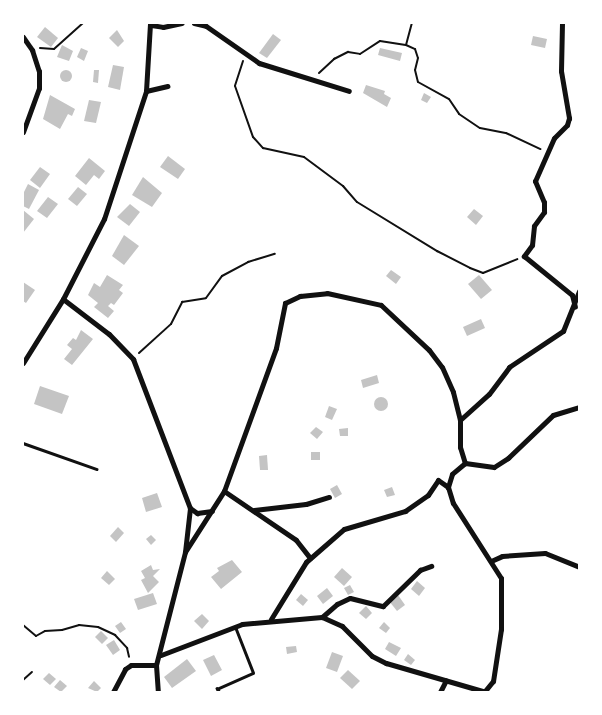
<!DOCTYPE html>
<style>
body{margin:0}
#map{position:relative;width:602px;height:715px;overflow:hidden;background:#fff;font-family:Helvetica,sans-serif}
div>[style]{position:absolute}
.building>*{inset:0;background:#c4c4c4}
.round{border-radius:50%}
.path>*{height:2px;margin:-1px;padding:0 1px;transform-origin:1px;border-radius:1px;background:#111}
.service>*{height:2.5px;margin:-1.25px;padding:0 1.25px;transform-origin:1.25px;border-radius:1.25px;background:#111}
.minor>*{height:5px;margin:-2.5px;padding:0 2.5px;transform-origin:2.5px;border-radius:2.5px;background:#111}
span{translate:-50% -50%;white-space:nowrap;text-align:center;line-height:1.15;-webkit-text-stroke:6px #fff;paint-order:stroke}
.frame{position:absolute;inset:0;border:24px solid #fff;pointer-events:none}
</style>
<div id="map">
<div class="building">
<i style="clip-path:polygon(45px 27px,58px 38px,51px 47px,37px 37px)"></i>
<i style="clip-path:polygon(117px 30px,124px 41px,118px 47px,109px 38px)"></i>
<i style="clip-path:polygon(273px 34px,281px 40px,267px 58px,259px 53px)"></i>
<i style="clip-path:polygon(533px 36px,547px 39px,545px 48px,531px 45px)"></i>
<i style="clip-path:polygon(62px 45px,73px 51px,69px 61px,57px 57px)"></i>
<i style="clip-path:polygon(81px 48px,88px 51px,84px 61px,77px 57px)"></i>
<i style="clip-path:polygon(380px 48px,402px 53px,400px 61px,378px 55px)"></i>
<i style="clip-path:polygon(113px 65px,124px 67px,120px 90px,108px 87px)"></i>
<i class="round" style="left:60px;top:70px;width:12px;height:12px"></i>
<i style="clip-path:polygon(94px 70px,99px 70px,98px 83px,93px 82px)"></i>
<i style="clip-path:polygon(366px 85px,385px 91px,384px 94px,391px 98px,387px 107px,363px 93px)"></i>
<i style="clip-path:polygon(424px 93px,431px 97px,427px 103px,421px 100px)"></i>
<i style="clip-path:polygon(50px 95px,75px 109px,72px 116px,68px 114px,60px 129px,43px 119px)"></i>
<i style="clip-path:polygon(89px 100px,101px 102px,96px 123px,84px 121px)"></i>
<i style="clip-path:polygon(168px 156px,185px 169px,178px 179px,160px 167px)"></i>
<i style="clip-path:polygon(89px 158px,105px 171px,99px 179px,94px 175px,86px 185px,75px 176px)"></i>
<i style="clip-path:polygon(40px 167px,50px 174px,40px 188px,30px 180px)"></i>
<i style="clip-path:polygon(143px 177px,162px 193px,152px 207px,132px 195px)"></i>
<i style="clip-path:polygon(28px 184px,39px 190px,29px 209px,23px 206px,23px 194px)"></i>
<i style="clip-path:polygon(78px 187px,87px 194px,77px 206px,68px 199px)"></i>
<i style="clip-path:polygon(48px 197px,58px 204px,47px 218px,37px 211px)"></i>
<i style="clip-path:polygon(130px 204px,140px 212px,129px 226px,117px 217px)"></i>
<i style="clip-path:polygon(474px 209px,483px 216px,476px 225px,467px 217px)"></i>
<i style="clip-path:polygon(23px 210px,34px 219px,23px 233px)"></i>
<i style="clip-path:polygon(124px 235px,139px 246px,124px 265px,112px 256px)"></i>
<i style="clip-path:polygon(391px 270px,401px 277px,396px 284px,386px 276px)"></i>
<i style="clip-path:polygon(107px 275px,123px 285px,119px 290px,123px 293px,114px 305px,111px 303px,108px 306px,114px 311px,108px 318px,94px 307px,98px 303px,88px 295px,94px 283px,100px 287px)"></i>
<i style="clip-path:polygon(479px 275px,492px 290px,481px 299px,468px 284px)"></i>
<i style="clip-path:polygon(23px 282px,35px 290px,26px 303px,23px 301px)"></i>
<i style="clip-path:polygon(481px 319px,485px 328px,467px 336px,463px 327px)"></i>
<i style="clip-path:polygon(81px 330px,93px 339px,72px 365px,64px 359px,72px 349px,67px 345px,73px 338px,76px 340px)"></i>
<i style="clip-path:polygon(377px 375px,379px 383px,363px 388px,361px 380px)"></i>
<i style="clip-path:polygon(40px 386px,69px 396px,62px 414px,34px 404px)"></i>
<i class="round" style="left:374px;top:397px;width:14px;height:14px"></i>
<i style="clip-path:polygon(329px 406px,337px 409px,332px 420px,325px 417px)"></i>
<i style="clip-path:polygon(316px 427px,323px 432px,317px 439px,310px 433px)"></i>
<i style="clip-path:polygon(348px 428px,348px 436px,340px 436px,339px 429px)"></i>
<i style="clip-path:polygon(311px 452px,320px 452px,320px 460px,311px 460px)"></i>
<i style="clip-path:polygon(267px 455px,268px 470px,260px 470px,259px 456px)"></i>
<i style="clip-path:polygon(337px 485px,342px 494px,335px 498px,330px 489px)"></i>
<i style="clip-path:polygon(392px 487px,395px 495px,387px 497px,384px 490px)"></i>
<i style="clip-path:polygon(157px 493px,162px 507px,146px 512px,142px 498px)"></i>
<i style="clip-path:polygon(118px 527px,124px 533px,116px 542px,110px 536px)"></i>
<i style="clip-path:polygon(151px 535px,156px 540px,151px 545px,146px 539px)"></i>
<i style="clip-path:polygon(232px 560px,242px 572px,221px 589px,211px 577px,219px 571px,217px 568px)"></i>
<i style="clip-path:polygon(151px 565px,153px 570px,160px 569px,153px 576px,159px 582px,148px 593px,141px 580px,145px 578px,141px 571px)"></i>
<i style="clip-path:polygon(342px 568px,352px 577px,344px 586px,334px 577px)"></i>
<i style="clip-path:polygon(107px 571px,115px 579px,109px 585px,101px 578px)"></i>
<i style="clip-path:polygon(417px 581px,425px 588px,419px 596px,411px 589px)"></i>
<i style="clip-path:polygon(350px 585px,354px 592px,348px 595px,344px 588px)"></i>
<i style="clip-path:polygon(327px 588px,333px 596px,323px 604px,317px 596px)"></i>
<i style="clip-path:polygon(153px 593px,157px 604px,138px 610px,134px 599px)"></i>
<i style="clip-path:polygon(301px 594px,308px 600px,303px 606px,296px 600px)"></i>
<i style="clip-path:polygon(398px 595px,405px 605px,397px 611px,389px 601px)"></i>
<i style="clip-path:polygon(366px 606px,372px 613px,366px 619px,359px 613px)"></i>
<i style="clip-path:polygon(202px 614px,209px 621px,202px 629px,194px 621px)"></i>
<i style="clip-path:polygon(121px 622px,126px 629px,120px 633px,115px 626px)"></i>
<i style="clip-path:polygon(384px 622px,390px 628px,386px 633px,379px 628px)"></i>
<i style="clip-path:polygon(101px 631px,108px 638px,102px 644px,95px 637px)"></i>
<i style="clip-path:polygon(114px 640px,120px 650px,113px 655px,106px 645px)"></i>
<i style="clip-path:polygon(389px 642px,401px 648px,396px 656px,385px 649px)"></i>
<i style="clip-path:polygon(296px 646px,297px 652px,287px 654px,286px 647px)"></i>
<i style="clip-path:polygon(332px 652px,343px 656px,337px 672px,326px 668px)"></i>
<i style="clip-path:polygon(408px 654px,415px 660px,411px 665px,404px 660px)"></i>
<i style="clip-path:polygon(214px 655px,222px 670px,211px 676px,203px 660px)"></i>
<i style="clip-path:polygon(187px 659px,196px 671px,172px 688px,164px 677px)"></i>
<i style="clip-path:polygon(348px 670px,360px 681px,352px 689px,340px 678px)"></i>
<i style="clip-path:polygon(49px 673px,56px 679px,50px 685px,43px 679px)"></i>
<i style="clip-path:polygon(60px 680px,67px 686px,61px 692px,54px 687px)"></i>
<i style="clip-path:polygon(94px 681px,101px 688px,97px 692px,88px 688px)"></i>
</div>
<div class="path">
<i style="left:406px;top:45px;width:10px;rotate:24deg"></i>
<i style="left:415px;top:49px;width:9px;rotate:72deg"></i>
<i style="left:418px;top:58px;width:12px;rotate:104deg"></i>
<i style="left:415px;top:70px;width:12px;rotate:76deg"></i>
<i style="left:418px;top:82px;width:35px;rotate:29deg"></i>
<i style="left:449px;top:99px;width:18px;rotate:56deg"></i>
<i style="left:459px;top:114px;width:25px;rotate:34deg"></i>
<i style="left:480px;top:128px;width:26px;rotate:11deg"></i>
<i style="left:506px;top:133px;width:38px;rotate:25deg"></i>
<i style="left:40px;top:48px;width:14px;rotate:4deg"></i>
<i style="left:54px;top:49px;width:39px;rotate:-42deg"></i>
<i style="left:243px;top:61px;width:26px;rotate:108deg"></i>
<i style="left:235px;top:86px;width:54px;rotate:70.6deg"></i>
<i style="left:253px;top:137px;width:15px;rotate:48deg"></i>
<i style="left:263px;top:148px;width:42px;rotate:12.4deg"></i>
<i style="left:304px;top:157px;width:49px;rotate:36.6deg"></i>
<i style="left:343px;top:186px;width:21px;rotate:49deg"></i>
<i style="left:357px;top:202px;width:94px;rotate:31.5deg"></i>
<i style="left:437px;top:251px;width:37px;rotate:27deg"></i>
<i style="left:470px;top:268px;width:14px;rotate:21deg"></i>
<i style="left:483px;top:273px;width:37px;rotate:-22deg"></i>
<i style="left:319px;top:73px;width:21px;rotate:-43deg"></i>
<i style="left:334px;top:59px;width:16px;rotate:-27deg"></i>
<i style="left:348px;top:52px;width:12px;rotate:9deg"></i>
<i style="left:360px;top:54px;width:24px;rotate:-33deg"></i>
<i style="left:380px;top:41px;width:26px;rotate:9deg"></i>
<i style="left:406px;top:45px;width:23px;rotate:-75deg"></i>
<i style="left:139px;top:353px;width:43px;rotate:-42.2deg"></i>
<i style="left:171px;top:324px;width:25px;rotate:-63deg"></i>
<i style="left:182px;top:302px;width:24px;rotate:-9deg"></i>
<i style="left:206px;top:298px;width:27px;rotate:-54deg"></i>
<i style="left:222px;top:276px;width:30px;rotate:-28deg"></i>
<i style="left:248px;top:262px;width:28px;rotate:-17deg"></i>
<i style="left:23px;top:625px;width:17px;rotate:40deg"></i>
<i style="left:36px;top:636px;width:10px;rotate:-29deg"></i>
<i style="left:45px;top:631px;width:17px;rotate:-3deg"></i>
<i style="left:62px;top:630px;width:18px;rotate:-16deg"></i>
<i style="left:79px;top:625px;width:19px;rotate:6deg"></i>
<i style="left:98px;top:627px;width:19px;rotate:25deg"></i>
<i style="left:115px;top:635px;width:18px;rotate:47deg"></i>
<i style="left:127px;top:648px;width:9px;rotate:77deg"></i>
<i style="left:23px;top:680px;width:12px;rotate:-42deg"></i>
</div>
<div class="service">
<i style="left:23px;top:443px;width:78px;rotate:19.4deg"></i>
<i style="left:219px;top:692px;width:4px;rotate:-124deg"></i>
<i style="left:217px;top:689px;width:39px;rotate:-24deg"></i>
<i style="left:253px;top:673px;width:49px;rotate:-111.4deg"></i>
</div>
<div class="minor">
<i style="left:194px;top:23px;width:12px;rotate:14deg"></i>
<i style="left:206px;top:26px;width:65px;rotate:34.9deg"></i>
<i style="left:259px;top:63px;width:94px;rotate:17.3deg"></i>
<i style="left:562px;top:23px;width:48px;rotate:91.2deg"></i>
<i style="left:561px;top:71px;width:48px;rotate:80.3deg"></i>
<i style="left:569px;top:118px;width:7px;rotate:106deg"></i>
<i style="left:567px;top:125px;width:18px;rotate:135deg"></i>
<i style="left:554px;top:138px;width:47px;rotate:113.8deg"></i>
<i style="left:535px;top:181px;width:23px;rotate:67deg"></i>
<i style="left:544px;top:202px;width:10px;rotate:90deg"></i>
<i style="left:544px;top:212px;width:17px;rotate:126deg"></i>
<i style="left:534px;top:226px;width:19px;rotate:96deg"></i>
<i style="left:532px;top:245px;width:14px;rotate:126deg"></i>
<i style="left:524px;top:256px;width:62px;rotate:39.1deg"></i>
<i style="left:572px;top:295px;width:12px;rotate:76deg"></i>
<i style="left:151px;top:25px;width:12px;rotate:9deg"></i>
<i style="left:163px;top:27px;width:19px;rotate:-12deg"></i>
<i style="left:23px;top:37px;width:16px;rotate:55deg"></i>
<i style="left:32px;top:50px;width:22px;rotate:72deg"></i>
<i style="left:39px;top:71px;width:17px;rotate:90deg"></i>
<i style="left:39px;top:88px;width:47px;rotate:110deg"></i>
<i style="left:146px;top:91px;width:22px;rotate:-13deg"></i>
<i style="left:63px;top:299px;width:58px;rotate:37.3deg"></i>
<i style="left:109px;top:334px;width:35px;rotate:46deg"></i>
<i style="left:133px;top:359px;width:160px;rotate:69.1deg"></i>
<i style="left:190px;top:508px;width:44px;rotate:96.5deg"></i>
<i style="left:185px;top:552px;width:117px;rotate:104.4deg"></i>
<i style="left:156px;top:665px;width:27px;rotate:86deg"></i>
<i style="left:23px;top:363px;width:75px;rotate:-58deg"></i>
<i style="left:63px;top:299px;width:90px;rotate:-62.9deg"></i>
<i style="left:104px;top:219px;width:135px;rotate:-71.8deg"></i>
<i style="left:146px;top:91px;width:68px;rotate:-86.6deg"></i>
<i style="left:460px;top:420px;width:39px;rotate:-42deg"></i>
<i style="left:489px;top:394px;width:34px;rotate:-53deg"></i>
<i style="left:509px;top:367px;width:65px;rotate:-33.7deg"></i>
<i style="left:563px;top:331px;width:43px;rotate:-68.2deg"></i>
<i style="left:465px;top:463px;width:17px;rotate:140deg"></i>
<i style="left:452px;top:474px;width:14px;rotate:107deg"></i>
<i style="left:448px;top:487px;width:17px;rotate:73deg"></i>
<i style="left:453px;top:503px;width:89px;rotate:57.4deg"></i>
<i style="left:501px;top:578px;width:51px;rotate:90deg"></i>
<i style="left:501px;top:629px;width:53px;rotate:98.7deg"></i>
<i style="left:493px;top:681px;width:13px;rotate:129deg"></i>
<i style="left:224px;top:491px;width:87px;rotate:34.2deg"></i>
<i style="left:296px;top:540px;width:23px;rotate:52deg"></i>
<i style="left:190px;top:508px;width:9px;rotate:36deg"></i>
<i style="left:197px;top:513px;width:15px;rotate:-8deg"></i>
<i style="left:254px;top:510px;width:52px;rotate:-6.6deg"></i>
<i style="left:306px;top:504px;width:24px;rotate:-17deg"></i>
<i style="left:185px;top:552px;width:72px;rotate:-57.4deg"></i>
<i style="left:224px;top:491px;width:152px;rotate:-70deg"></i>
<i style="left:276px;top:348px;width:46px;rotate:-78.7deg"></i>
<i style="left:285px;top:303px;width:17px;rotate:-25deg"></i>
<i style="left:300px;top:296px;width:27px;rotate:-6deg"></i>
<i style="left:327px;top:293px;width:55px;rotate:12.5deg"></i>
<i style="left:381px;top:305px;width:66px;rotate:43.2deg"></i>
<i style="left:429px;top:350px;width:21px;rotate:53deg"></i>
<i style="left:442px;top:367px;width:27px;rotate:66deg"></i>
<i style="left:453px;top:392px;width:29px;rotate:76deg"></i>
<i style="left:460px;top:420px;width:27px;rotate:90deg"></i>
<i style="left:460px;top:447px;width:17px;rotate:73deg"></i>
<i style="left:465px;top:463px;width:29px;rotate:8deg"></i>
<i style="left:494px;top:467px;width:17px;rotate:-33deg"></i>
<i style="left:508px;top:458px;width:62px;rotate:-43.7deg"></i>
<i style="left:553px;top:415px;width:27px;rotate:-17deg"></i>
<i style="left:491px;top:561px;width:12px;rotate:-24deg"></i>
<i style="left:502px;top:556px;width:43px;rotate:-4deg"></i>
<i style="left:545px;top:553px;width:37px;rotate:22deg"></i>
<i style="left:322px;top:617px;width:20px;rotate:-41deg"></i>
<i style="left:337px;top:604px;width:14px;rotate:-25deg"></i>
<i style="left:350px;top:598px;width:34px;rotate:14deg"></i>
<i style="left:383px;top:606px;width:52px;rotate:-44.2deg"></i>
<i style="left:420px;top:570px;width:12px;rotate:-20deg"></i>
<i style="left:271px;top:619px;width:67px;rotate:-58.4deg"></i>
<i style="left:306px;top:562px;width:50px;rotate:-41deg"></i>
<i style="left:344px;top:529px;width:64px;rotate:-16.4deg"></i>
<i style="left:405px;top:511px;width:28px;rotate:-35deg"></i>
<i style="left:428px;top:495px;width:18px;rotate:-56deg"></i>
<i style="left:438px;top:480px;width:12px;rotate:35deg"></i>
<i style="left:161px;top:655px;width:87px;rotate:-20.9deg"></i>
<i style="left:242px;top:624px;width:80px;rotate:-5deg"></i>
<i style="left:322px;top:617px;width:22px;rotate:24deg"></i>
<i style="left:342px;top:626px;width:42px;rotate:45deg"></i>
<i style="left:372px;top:656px;width:16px;rotate:27deg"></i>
<i style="left:386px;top:663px;width:104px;rotate:16.2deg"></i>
<i style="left:113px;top:692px;width:26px;rotate:-62deg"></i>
<i style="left:125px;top:669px;width:7px;rotate:-34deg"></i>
<i style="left:131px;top:665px;width:25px"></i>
<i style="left:440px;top:692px;width:13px;rotate:-63deg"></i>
</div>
<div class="frame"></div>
</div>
